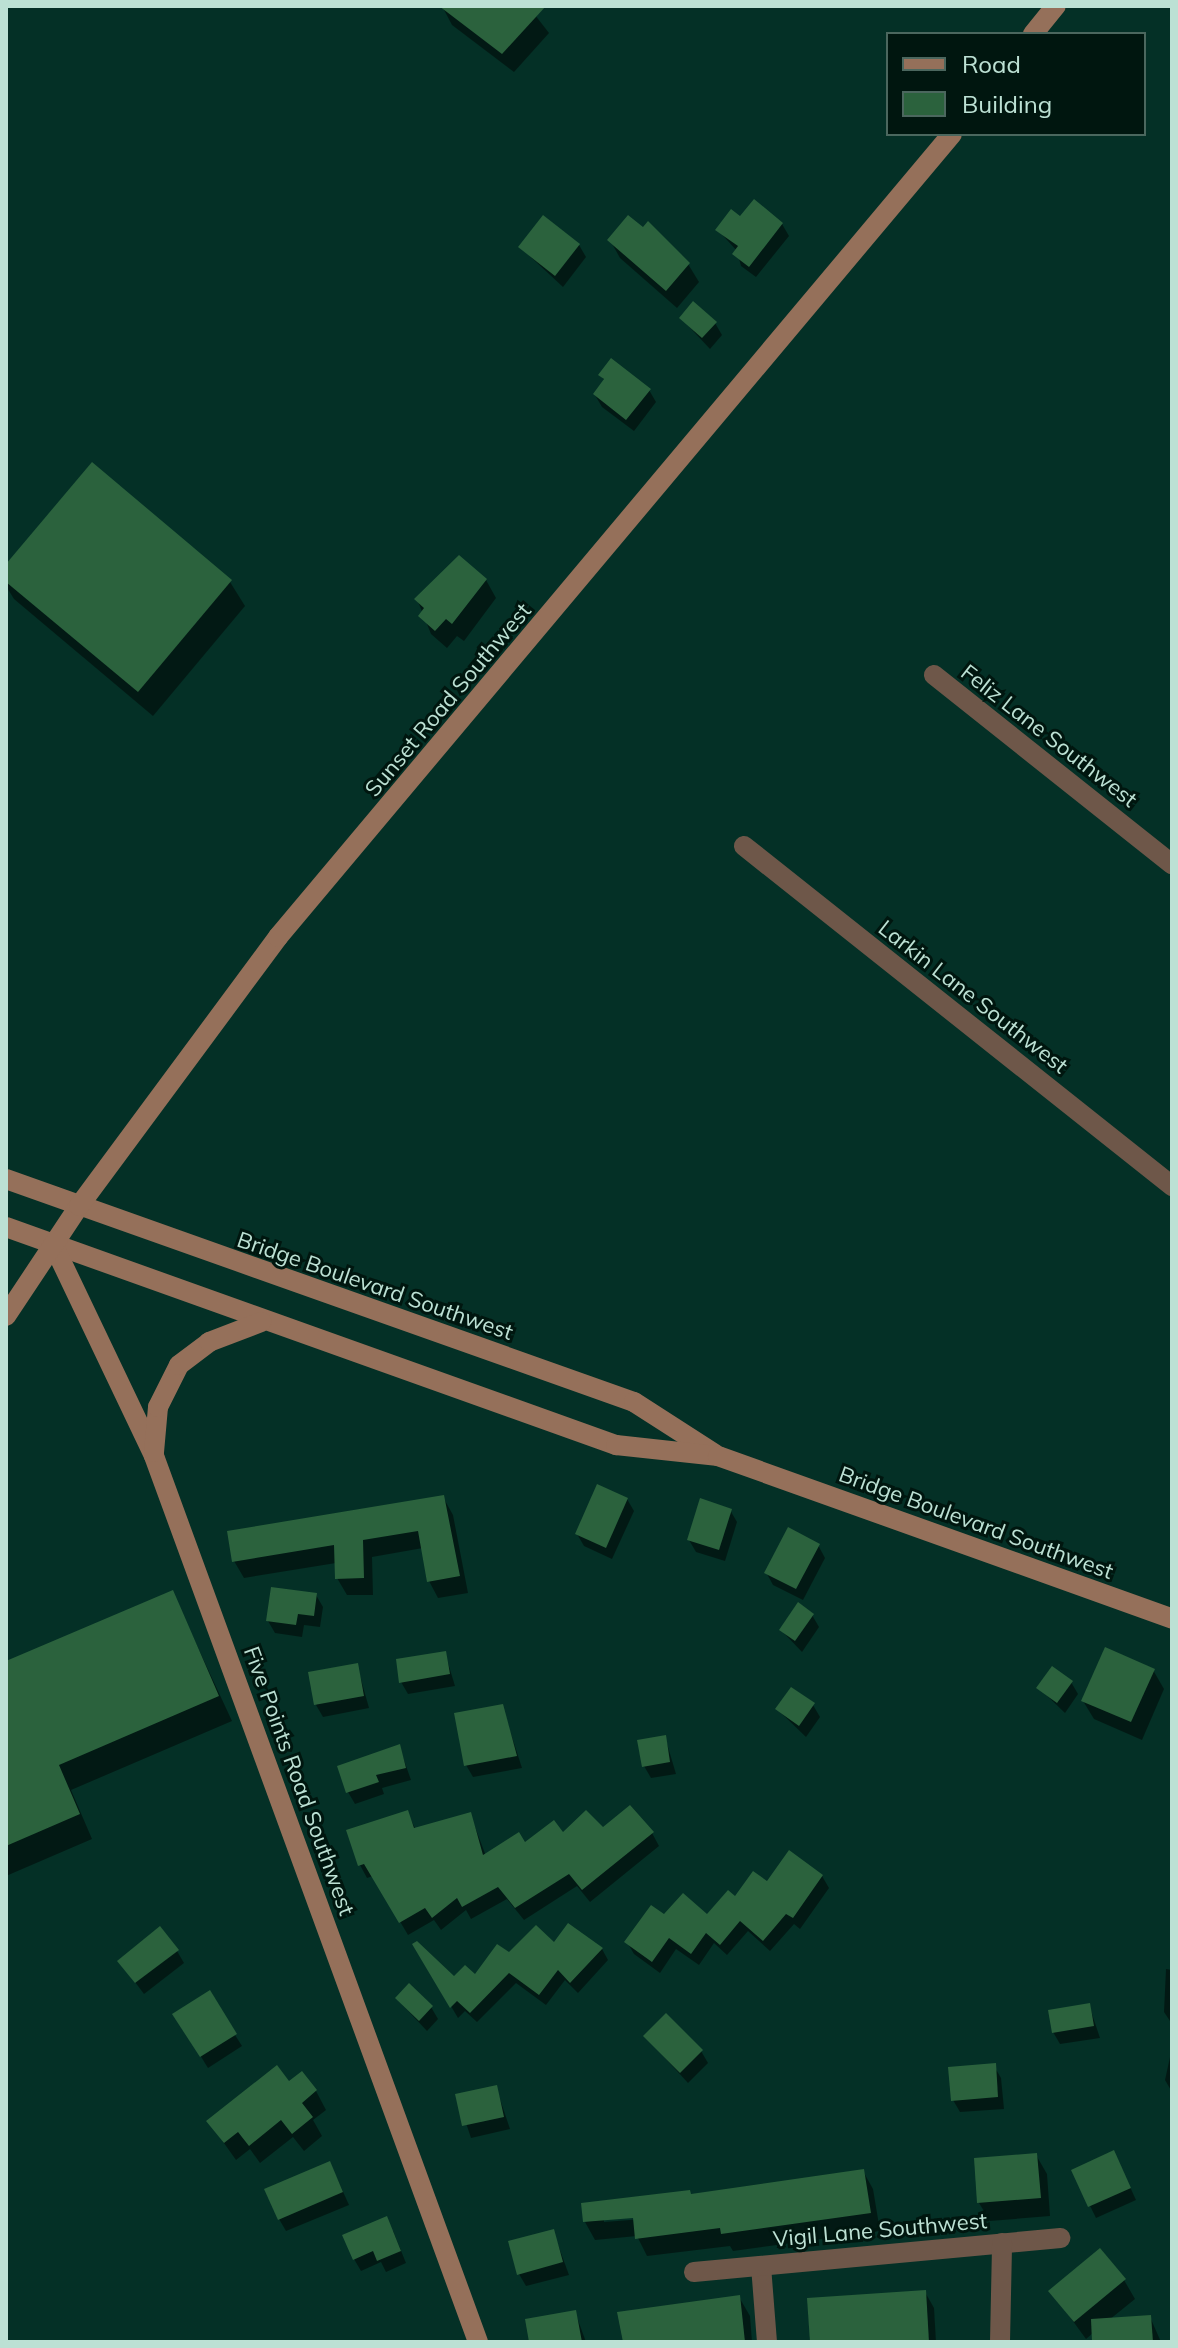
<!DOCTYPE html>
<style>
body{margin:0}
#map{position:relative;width:1178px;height:2348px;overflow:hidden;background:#043026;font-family:Mulish,sans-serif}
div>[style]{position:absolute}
.shadow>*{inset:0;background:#0007}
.building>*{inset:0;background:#2b623d}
.street>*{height:20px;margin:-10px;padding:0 10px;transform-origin:10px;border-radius:10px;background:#6e5749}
.secondary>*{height:20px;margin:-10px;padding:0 10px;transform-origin:10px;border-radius:10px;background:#95705a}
span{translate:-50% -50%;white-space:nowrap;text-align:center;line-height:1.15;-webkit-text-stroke:6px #00160f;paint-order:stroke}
.street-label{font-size:22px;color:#bce1d4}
.frame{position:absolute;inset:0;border:8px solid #bce1d4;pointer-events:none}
.legend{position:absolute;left:886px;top:32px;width:260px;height:104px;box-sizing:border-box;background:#00160f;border:2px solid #4b675e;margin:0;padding:10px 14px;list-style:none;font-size:24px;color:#bce1d4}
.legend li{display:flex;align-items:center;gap:16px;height:40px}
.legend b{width:40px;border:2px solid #4b675e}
</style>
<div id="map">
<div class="shadow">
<i style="clip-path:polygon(442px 6px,528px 6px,549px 33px,514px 72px,452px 25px)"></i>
<i style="clip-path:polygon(741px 219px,782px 224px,789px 236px,756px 277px,741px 266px,737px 251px,718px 230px)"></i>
<i style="clip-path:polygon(610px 240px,688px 264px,699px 282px,677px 308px,620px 258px)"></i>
<i style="clip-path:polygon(579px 245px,586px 257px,563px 287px,520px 247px)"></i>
<i style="clip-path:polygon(681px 318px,715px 323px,722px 335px,710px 349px)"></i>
<i style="clip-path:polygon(601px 375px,649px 390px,656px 402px,634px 431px,602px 407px,595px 395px,605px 382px)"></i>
<i style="clip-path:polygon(6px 567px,230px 582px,245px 606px,153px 716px,14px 599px,6px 586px)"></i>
<i style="clip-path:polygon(486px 580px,496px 598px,464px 641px,457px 636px,447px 648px,431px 634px,417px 599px)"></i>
<i style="clip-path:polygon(443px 1497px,453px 1515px,468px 1593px,438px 1598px,429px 1581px,423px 1548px,372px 1557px,373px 1595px,347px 1595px,337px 1578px,336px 1563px,244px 1578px,234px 1561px)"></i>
<i style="clip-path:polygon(627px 1499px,634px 1511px,612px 1559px,584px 1546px,577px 1534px)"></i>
<i style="clip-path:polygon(730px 1510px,737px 1522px,725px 1561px,696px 1552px,689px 1540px)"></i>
<i style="clip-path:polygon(818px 1545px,825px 1558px,803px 1600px,773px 1585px,766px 1572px)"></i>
<i style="clip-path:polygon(172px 1592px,232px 1721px,71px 1790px,92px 1839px,6px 1876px,6px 1663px)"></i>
<i style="clip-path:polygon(316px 1595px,323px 1607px,320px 1627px,304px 1625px,302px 1637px,275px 1633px,268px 1621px)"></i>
<i style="clip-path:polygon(812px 1615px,819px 1627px,802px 1652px,781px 1630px)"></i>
<i style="clip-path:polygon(445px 1653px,455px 1686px,408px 1694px,401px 1682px)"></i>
<i style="clip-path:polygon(357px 1665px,369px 1708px,323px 1717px,316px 1705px)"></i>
<i style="clip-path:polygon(1153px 1670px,1164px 1689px,1142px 1740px,1094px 1719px,1083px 1701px)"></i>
<i style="clip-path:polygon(1071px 1682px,1078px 1694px,1065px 1713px,1039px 1688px)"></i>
<i style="clip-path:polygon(813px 1705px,820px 1717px,806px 1737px,777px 1709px)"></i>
<i style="clip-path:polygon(502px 1706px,522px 1768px,473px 1777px,466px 1765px)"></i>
<i style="clip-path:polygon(665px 1737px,676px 1774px,651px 1778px,644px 1766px)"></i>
<i style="clip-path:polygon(399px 1746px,411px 1780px,382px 1788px,384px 1794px,355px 1804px,348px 1792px)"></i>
<i style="clip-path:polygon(407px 1812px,416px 1830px,470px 1814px,486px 1856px,603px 1830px,652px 1833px,659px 1846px,590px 1902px,577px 1886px,524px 1920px,507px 1899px,471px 1919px,466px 1910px,441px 1930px,434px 1920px,408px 1935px,373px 1876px,367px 1878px,360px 1865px)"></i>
<i style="clip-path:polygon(822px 1876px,829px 1888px,800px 1929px,794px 1924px,770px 1951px,748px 1931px,727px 1955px,714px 1943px,699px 1965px,676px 1949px,660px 1973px,634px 1954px,627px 1942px,664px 1917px,707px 1917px,768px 1884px)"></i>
<i style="clip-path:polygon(415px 1945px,454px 1979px,475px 1978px,509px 1955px,554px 1946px,602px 1949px,608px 1960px,578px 1993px,565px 1980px,546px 2005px,516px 1983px,477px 2022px,465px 2011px,458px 2018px)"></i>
<i style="clip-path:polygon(177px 1951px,184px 1963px,144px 1994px,120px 1962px)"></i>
<i style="clip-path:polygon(1166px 1969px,1172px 1970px,1172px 2024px,1164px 2012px)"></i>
<i style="clip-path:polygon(397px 1999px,431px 2007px,438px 2019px,427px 2031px)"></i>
<i style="clip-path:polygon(1089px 2005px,1100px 2038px,1060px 2044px,1053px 2032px)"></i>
<i style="clip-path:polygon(182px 2026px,235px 2035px,242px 2046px,208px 2068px)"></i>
<i style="clip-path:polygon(645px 2036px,701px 2051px,708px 2063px,688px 2083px)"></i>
<i style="clip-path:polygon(1172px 2048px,1172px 2092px,1165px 2080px)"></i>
<i style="clip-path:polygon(994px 2066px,1001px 2078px,1004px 2109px,960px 2112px,953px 2100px)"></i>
<i style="clip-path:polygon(289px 2084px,316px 2091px,326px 2110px,313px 2120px,322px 2136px,304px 2151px,293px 2137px,260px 2163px,250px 2149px,236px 2160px,209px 2122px)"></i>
<i style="clip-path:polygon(496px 2087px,510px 2129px,471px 2138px,457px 2096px)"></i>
<i style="clip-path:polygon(1036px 2155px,1047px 2174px,1050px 2216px,990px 2221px,979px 2203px)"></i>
<i style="clip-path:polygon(1120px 2165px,1136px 2200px,1096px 2218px,1073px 2171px)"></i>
<i style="clip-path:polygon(evenodd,863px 2171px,873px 2189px,880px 2231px,733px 2251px,730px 2246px,647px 2256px,637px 2236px,595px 2240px,585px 2222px,692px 2196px,863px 2171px,642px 2215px,643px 2219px,604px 2222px,604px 2219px,642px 2215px)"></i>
<i style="clip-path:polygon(336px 2176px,349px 2205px,286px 2231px,279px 2219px)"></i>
<i style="clip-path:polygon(393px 2231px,406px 2263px,386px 2272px,381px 2262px,361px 2271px,354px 2259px)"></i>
<i style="clip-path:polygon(553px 2231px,569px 2275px,526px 2286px,519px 2274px)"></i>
<i style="clip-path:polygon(1124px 2280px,1135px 2299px,1109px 2320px,1150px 2317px,1161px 2342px,1094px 2342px,1093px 2333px,1086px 2339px,1051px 2291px)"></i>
<i style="clip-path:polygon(925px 2292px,934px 2308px,936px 2342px,812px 2342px)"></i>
<i style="clip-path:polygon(739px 2297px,750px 2316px,752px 2342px,625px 2342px)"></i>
<i style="clip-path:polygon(575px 2312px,586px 2342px,531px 2342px)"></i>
</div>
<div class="building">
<i style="clip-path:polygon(439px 6px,546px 6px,502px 54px)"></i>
<i style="clip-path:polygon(754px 199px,783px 223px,749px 267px,732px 254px,738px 246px,715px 230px,731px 209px,740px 216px)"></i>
<i style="clip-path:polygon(543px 215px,580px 244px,555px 276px,518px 247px)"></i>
<i style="clip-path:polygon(628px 215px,643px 227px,648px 221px,690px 263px,666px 291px,607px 240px)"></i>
<i style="clip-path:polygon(693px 301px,717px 322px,702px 338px,679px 318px)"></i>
<i style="clip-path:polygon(611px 358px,651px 389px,626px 420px,593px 394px,604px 379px,598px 375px)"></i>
<i style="clip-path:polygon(92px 462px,232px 580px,138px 692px,6px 582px,6px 564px)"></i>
<i style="clip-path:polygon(459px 555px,487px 579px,452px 624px,446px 619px,435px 631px,418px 616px,424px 608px,414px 599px)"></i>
<i style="clip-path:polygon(597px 1484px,628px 1498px,606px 1548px,575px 1534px)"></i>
<i style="clip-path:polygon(444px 1495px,460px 1576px,427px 1582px,418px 1531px,363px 1540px,364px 1578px,335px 1579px,334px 1545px,232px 1562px,227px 1531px)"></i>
<i style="clip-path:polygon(700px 1498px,732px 1509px,719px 1550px,687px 1540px)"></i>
<i style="clip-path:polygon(788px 1527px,820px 1544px,796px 1589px,764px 1573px)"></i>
<i style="clip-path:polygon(271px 1587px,317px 1593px,314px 1616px,298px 1614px,296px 1625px,266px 1621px)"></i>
<i style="clip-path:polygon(173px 1590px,219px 1696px,59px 1765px,80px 1814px,6px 1846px,6px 1661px)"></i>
<i style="clip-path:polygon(798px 1602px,814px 1614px,795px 1641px,779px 1630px)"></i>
<i style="clip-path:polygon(1105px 1647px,1155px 1669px,1131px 1722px,1081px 1701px)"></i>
<i style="clip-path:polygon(446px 1651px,450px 1674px,399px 1683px,396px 1659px)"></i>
<i style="clip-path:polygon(358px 1663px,364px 1696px,314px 1705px,308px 1672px)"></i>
<i style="clip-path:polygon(1052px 1666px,1073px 1681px,1057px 1703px,1036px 1688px)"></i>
<i style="clip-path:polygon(791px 1687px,815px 1703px,799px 1726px,775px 1709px)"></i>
<i style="clip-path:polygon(503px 1704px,517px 1756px,464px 1766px,454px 1713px)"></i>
<i style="clip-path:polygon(666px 1735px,670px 1762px,642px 1767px,637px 1740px)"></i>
<i style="clip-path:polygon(400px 1744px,406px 1768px,376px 1775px,379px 1782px,346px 1793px,337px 1766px)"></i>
<i style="clip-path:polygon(630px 1805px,654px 1832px,582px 1890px,569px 1874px,515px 1908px,498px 1887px,462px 1907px,457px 1898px,432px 1918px,425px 1908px,399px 1923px,364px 1864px,358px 1866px,346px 1830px,408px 1810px,414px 1828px,471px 1812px,483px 1855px,519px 1832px,525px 1842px,554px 1820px,563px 1832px,586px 1810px,603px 1827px)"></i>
<i style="clip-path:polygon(789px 1850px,823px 1875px,793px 1918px,786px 1914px,763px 1941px,740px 1921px,720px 1945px,706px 1933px,691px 1954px,669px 1938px,652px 1962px,624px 1942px,651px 1905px,664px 1914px,683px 1893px,707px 1914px,728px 1890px,735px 1896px,753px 1871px,767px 1881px)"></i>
<i style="clip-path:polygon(568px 1923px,603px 1948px,570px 1983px,558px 1970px,539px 1995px,509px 1973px,470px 2013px,457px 2001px,450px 2008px,412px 1944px,417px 1941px,454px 1976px,465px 1965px,475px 1974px,497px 1944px,509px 1952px,536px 1925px,554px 1942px)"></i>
<i style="clip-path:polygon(160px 1926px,179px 1950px,135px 1983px,117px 1961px)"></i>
<i style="clip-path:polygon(409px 1983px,433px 2006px,419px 2021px,395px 1998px)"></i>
<i style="clip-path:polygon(210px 1990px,237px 2034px,200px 2057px,172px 2014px)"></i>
<i style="clip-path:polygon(1090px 2003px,1094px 2026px,1052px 2033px,1048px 2010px)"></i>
<i style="clip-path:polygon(666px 2013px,703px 2050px,680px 2073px,643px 2036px)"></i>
<i style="clip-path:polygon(996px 2063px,998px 2097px,951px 2101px,948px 2067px)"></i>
<i style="clip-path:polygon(277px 2065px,289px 2081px,302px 2071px,317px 2090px,302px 2103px,313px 2117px,292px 2134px,281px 2120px,249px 2146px,238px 2132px,224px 2143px,206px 2121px)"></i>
<i style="clip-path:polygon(497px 2085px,504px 2117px,462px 2126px,455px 2094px)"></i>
<i style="clip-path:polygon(1114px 2150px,1131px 2188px,1088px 2207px,1071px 2170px)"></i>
<i style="clip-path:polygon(1037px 2153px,1041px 2198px,977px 2203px,974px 2158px)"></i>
<i style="clip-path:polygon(330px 2161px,343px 2192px,278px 2220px,264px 2189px)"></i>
<i style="clip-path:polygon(864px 2169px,871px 2213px,721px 2234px,720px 2228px,635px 2239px,633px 2218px,583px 2222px,581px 2203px,690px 2190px,691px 2194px)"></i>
<i style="clip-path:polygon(387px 2216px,401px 2251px,377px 2261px,373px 2251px,353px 2260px,342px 2235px)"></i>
<i style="clip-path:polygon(554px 2229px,563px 2262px,517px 2275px,508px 2241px)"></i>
<i style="clip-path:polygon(1100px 2248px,1126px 2279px,1074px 2322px,1048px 2291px)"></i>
<i style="clip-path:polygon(926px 2290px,929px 2342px,810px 2342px,807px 2298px)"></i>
<i style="clip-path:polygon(740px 2295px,745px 2342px,623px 2342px,617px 2312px)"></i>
<i style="clip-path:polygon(576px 2310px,582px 2342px,529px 2342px,525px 2319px)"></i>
<i style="clip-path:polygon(1151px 2315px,1153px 2342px,1092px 2342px,1091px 2319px)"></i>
</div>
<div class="street">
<i style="left:934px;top:675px;width:304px;rotate:38.5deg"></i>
<i style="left:744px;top:846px;width:547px;rotate:38.46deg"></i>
<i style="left:761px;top:2266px;width:76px;rotate:85.5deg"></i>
<i style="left:694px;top:2272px;width:368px;rotate:-5.3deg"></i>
<i style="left:1000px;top:2342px;width:99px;rotate:-88.8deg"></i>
</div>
<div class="secondary">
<i style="left:1033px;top:34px;width:36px;rotate:-51deg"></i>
<i style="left:6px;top:1179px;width:666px;rotate:19.55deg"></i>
<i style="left:634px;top:1402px;width:96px;rotate:32.7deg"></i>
<i style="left:6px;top:1227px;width:648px;rotate:19.67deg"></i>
<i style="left:616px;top:1445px;width:103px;rotate:6.2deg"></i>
<i style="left:718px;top:1456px;width:482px;rotate:19.7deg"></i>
<i style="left:53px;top:1244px;width:235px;rotate:64.5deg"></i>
<i style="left:154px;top:1456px;width:943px;rotate:69.91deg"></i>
<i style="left:6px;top:1316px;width:132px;rotate:-56.4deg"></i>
<i style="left:79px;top:1206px;width:335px;rotate:-53.5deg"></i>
<i style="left:278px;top:937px;width:1048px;rotate:-49.99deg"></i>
<i style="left:154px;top:1452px;width:45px;rotate:-84.9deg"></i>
<i style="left:158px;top:1407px;width:47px;rotate:-63.4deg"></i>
<i style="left:179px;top:1365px;width:38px;rotate:-37deg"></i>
<i style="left:209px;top:1342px;width:56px;rotate:-21deg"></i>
</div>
<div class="street-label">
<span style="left:448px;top:700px;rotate:-50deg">Sunset Road Southwest</span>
<span style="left:1049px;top:736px;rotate:38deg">Feliz Lane Southwest</span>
<span style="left:973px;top:997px;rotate:38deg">Larkin Lane Southwest</span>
<span style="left:375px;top:1286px;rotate:19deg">Bridge Boulevard Southwest</span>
<span style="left:976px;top:1523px;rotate:20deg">Bridge Boulevard Southwest</span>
<span style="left:299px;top:1781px;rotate:70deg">Five Points Road Southwest</span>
<span style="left:880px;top:2230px;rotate:-5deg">Vigil Lane Southwest</span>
</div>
<div class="frame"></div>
<ul class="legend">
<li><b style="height:10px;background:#95705a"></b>Road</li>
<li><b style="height:22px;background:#2b623d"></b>Building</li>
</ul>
</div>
